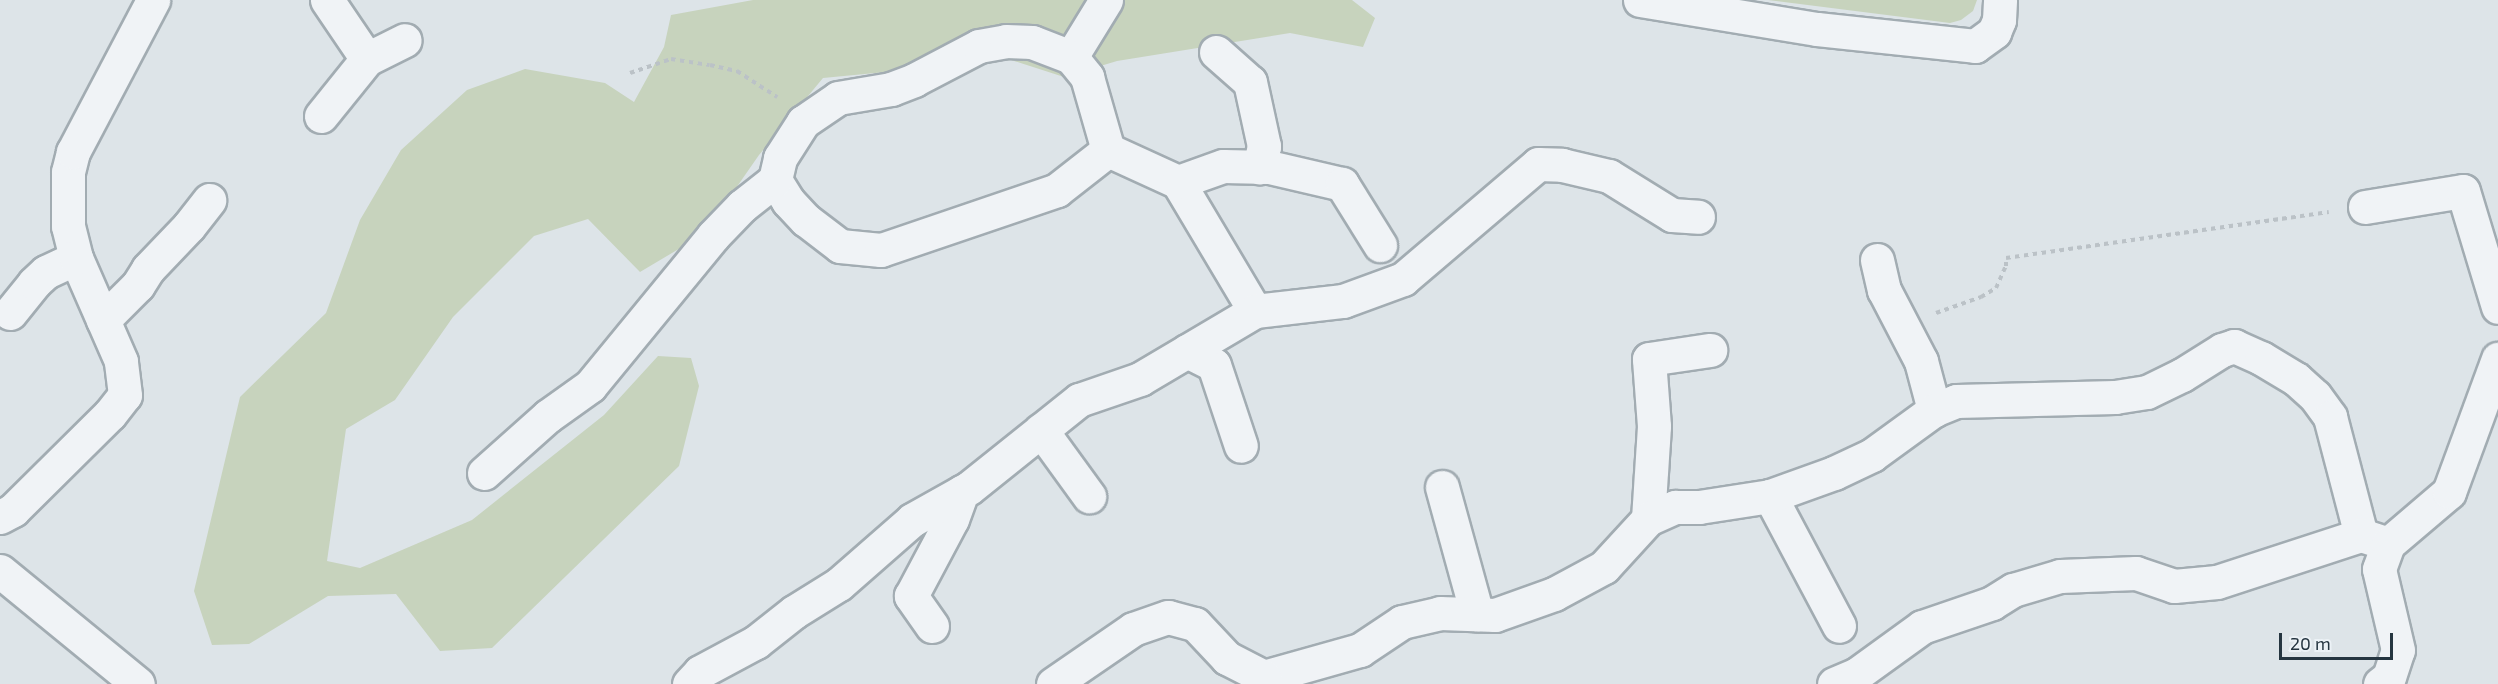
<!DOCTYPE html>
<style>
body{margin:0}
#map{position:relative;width:2498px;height:684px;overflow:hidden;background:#dde4e8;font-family:"Exo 2",sans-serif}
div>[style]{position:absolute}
.green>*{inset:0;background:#c7d3bd}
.path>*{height:4px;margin-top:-2px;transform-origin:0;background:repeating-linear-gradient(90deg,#bbc2c7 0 4.5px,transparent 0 9px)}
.roads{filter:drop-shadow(2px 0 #a2acb2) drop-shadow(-2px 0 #a2acb2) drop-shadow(0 2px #a2acb2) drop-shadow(0 -2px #a2acb2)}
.minor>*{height:33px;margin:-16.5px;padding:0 16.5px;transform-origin:16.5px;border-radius:16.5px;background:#f0f3f6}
span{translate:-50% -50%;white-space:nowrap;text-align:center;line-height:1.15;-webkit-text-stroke:4.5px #ecf2f6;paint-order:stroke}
.scale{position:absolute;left:2279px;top:633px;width:114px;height:27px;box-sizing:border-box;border:3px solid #253540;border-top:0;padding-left:8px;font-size:18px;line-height:21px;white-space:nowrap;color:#253540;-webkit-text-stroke:4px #ecf2f6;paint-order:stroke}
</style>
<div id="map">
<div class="green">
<i style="clip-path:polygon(753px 0,1352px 0,1375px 18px,1363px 47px,1290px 33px,1117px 61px,1064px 77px,1011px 60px,823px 78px,759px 155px,704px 234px,640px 272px,588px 219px,534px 236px,453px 317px,395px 400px,346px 429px,327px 561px,360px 568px,472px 520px,604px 415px,658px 356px,691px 358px,699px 386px,679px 466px,492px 648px,440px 651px,396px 594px,328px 596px,249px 644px,212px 645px,194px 591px,240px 397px,326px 313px,360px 220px,401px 150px,467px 90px,525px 69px,605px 83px,634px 102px,664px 47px,671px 15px)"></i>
<i style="clip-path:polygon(1768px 0,1977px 0,1973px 11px,1961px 20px,1950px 23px)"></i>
</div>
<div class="path">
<i style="left:630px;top:73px;width:43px;rotate:-18.9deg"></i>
<i style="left:671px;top:59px;width:39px;rotate:9deg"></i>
<i style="left:710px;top:65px;width:28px;rotate:13deg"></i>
<i style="left:737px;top:71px;width:48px;rotate:33deg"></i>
<i style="left:1936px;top:313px;width:48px;rotate:-19.6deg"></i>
<i style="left:1981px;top:297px;width:17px;rotate:-31deg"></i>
<i style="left:1996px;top:288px;width:24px;rotate:-66deg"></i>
<i style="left:2006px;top:266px;width:8px;rotate:-90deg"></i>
<i style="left:2006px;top:258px;width:326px;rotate:-8.1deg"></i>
</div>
<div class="roads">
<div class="minor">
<i style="left:327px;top:0;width:71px;rotate:55.9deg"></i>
<i style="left:1106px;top:0;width:67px;rotate:121.6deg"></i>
<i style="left:1071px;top:57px;width:26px;rotate:51deg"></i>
<i style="left:1087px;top:77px;width:76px;rotate:74deg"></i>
<i style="left:1108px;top:150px;width:77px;rotate:24.6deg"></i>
<i style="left:1178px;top:182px;width:150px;rotate:59.2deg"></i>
<i style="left:1640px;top:0;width:179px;rotate:9.3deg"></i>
<i style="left:1817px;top:29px;width:159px;rotate:6.1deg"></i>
<i style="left:1975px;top:46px;width:24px;rotate:-36deg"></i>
<i style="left:1994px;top:32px;width:13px;rotate:-67deg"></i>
<i style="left:1999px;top:20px;width:20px;rotate:-87deg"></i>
<i style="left:1216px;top:52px;width:45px;rotate:41.4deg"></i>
<i style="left:1250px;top:82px;width:66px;rotate:77.7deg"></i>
<i style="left:1264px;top:146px;width:22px;rotate:103deg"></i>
<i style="left:321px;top:116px;width:73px;rotate:-51.1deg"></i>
<i style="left:367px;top:59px;width:42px;rotate:-26.6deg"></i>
<i style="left:775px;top:180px;width:25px;rotate:58deg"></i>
<i style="left:788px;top:201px;width:26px;rotate:47deg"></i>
<i style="left:806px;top:220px;width:43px;rotate:37.4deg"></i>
<i style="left:840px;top:246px;width:41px;rotate:5.6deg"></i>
<i style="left:881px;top:250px;width:186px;rotate:-18.8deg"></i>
<i style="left:1057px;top:190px;width:65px;rotate:-38.1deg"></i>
<i style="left:1178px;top:182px;width:48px;rotate:-19.6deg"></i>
<i style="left:1223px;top:166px;width:46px;rotate:1.2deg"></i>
<i style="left:1269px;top:167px;width:75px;rotate:13.1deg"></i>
<i style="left:1342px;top:184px;width:72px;rotate:58.1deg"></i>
<i style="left:2365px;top:207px;width:99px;rotate:-9.3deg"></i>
<i style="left:2463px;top:191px;width:121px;rotate:73.2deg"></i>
<i style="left:1877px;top:260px;width:31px;rotate:77deg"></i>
<i style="left:1884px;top:290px;width:80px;rotate:62.5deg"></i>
<i style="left:1921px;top:361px;width:51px;rotate:75.1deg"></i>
<i style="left:10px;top:313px;width:38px;rotate:-51deg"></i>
<i style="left:34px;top:283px;width:16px;rotate:-43deg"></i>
<i style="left:46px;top:272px;width:33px;rotate:-25deg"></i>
<i style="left:103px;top:320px;width:49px;rotate:-45deg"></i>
<i style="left:138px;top:285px;width:19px;rotate:-58deg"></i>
<i style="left:148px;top:269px;width:59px;rotate:-46.4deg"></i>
<i style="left:189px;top:226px;width:33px;rotate:-52deg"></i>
<i style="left:1187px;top:351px;width:30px;rotate:27deg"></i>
<i style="left:1214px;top:365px;width:85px;rotate:71.6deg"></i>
<i style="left:1041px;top:430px;width:82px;rotate:54deg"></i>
<i style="left:484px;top:473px;width:86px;rotate:-41.7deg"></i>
<i style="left:548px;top:416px;width:52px;rotate:-35.5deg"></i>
<i style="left:590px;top:386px;width:194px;rotate:-50.6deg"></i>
<i style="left:713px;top:236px;width:42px;rotate:-46deg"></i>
<i style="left:742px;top:206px;width:42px;rotate:-38.2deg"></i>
<i style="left:775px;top:180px;width:23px;rotate:-77deg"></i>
<i style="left:780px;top:158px;width:43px;rotate:-57.4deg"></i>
<i style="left:803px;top:122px;width:42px;rotate:-34.4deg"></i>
<i style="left:838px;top:98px;width:54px;rotate:-9.6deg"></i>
<i style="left:891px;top:89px;width:25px;rotate:-21deg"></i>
<i style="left:914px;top:80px;width:73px;rotate:-27.6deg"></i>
<i style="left:979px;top:46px;width:27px;rotate:-10deg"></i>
<i style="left:1006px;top:41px;width:26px;rotate:2deg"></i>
<i style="left:1032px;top:42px;width:42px;rotate:21deg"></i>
<i style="left:1442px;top:487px;width:132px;rotate:74.6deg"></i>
<i style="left:1770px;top:496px;width:147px;rotate:62deg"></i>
<i style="left:0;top:517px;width:15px;rotate:-28deg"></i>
<i style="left:13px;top:510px;width:136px;rotate:-44.7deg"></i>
<i style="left:110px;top:414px;width:24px;rotate:-52deg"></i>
<i style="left:125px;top:395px;width:34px;rotate:-97deg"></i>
<i style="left:121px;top:361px;width:112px;rotate:-113.6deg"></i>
<i style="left:76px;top:258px;width:33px;rotate:-104deg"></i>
<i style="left:68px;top:226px;width:54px;rotate:-90deg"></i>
<i style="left:68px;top:172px;width:21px;rotate:-76deg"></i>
<i style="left:73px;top:152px;width:172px;rotate:-62.2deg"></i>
<i style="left:1648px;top:519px;width:93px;rotate:-86.3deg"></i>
<i style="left:1654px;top:426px;width:67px;rotate:-94.3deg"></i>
<i style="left:1649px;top:359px;width:62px;rotate:-8.4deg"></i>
<i style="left:0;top:571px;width:178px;rotate:39.3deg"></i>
<i style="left:932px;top:626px;width:37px;rotate:-125deg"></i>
<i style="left:911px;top:596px;width:87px;rotate:-62deg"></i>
<i style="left:952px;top:519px;width:29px;rotate:-70deg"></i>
<i style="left:1264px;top:677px;width:100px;rotate:-15.7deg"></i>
<i style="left:1360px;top:650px;width:50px;rotate:-33.7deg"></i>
<i style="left:1402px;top:622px;width:39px;rotate:-13deg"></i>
<i style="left:1440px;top:613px;width:55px;rotate:2.1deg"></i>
<i style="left:1495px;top:615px;width:63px;rotate:-19.6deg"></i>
<i style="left:1554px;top:594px;width:57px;rotate:-28.4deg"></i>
<i style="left:1604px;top:567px;width:65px;rotate:-47.5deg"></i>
<i style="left:1648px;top:519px;width:30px;rotate:-24deg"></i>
<i style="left:1675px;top:507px;width:24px"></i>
<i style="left:1699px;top:507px;width:72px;rotate:-8.8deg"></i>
<i style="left:1770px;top:496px;width:68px;rotate:-19.8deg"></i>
<i style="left:1834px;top:473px;width:42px;rotate:-25.3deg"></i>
<i style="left:1872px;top:455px;width:77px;rotate:-36deg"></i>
<i style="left:1934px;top:410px;width:24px;rotate:-22deg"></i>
<i style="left:1956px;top:401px;width:159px;rotate:-1.4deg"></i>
<i style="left:2115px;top:397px;width:32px;rotate:-9deg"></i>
<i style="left:2147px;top:392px;width:39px;rotate:-26deg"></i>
<i style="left:2182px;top:375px;width:47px;rotate:-32deg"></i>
<i style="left:2222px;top:350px;width:13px;rotate:-18deg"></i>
<i style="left:2234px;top:346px;width:30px;rotate:24deg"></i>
<i style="left:2261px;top:358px;width:41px;rotate:31deg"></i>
<i style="left:2296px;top:379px;width:25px;rotate:42deg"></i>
<i style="left:2315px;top:396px;width:26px;rotate:54deg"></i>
<i style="left:2330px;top:417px;width:122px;rotate:75.3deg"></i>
<i style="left:689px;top:684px;width:16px;rotate:-47deg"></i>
<i style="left:700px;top:672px;width:64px;rotate:-28.2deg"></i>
<i style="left:756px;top:642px;width:48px;rotate:-38.3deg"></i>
<i style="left:794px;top:612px;width:53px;rotate:-31.9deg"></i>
<i style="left:839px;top:584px;width:97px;rotate:-41.2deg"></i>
<i style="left:912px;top:520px;width:65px;rotate:-29.3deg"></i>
<i style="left:969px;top:488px;width:141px;rotate:-38.7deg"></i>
<i style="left:1079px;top:400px;width:65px;rotate:-19deg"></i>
<i style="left:1140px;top:379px;width:134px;rotate:-30.6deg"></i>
<i style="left:1255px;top:311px;width:89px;rotate:-6.5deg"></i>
<i style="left:1343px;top:301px;width:64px;rotate:-20.1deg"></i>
<i style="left:1403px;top:279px;width:177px;rotate:-40.4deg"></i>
<i style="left:1538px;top:164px;width:24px;rotate:2deg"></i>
<i style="left:1562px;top:165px;width:48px;rotate:13.2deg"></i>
<i style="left:1609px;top:176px;width:74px;rotate:31.8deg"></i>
<i style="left:1672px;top:215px;width:26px;rotate:4deg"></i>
<i style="left:1053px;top:684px;width:97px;rotate:-34.5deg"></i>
<i style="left:1133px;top:629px;width:37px;rotate:-19deg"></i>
<i style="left:1168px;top:617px;width:28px;rotate:15deg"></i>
<i style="left:1195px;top:624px;width:47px;rotate:46.7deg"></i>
<i style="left:1227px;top:658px;width:42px;rotate:27.2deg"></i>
<i style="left:1264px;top:677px;width:8px;rotate:67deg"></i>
<i style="left:1834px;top:684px;width:25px;rotate:-23deg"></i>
<i style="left:1857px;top:674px;width:80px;rotate:-35.9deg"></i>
<i style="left:1922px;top:627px;width:74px;rotate:-18.9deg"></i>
<i style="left:1992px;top:603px;width:25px;rotate:-32deg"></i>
<i style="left:2013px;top:590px;width:49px;rotate:-16.6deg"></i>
<i style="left:2060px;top:576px;width:76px;rotate:-2.3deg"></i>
<i style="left:2136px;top:573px;width:40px;rotate:18.9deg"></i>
<i style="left:2174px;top:586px;width:43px;rotate:-5.3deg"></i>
<i style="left:2217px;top:582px;width:151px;rotate:-18.1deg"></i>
<i style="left:2361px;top:535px;width:28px;rotate:18deg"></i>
<i style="left:2380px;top:684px;width:11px;rotate:-38deg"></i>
<i style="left:2389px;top:677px;width:28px;rotate:-72deg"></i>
<i style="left:2398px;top:650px;width:83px;rotate:-103.2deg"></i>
<i style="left:2379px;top:569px;width:27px;rotate:-70deg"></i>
<i style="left:2388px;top:544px;width:80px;rotate:-40.4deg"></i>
<i style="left:2449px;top:492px;width:142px;rotate:-69.8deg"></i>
</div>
</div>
<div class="scale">20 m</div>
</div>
